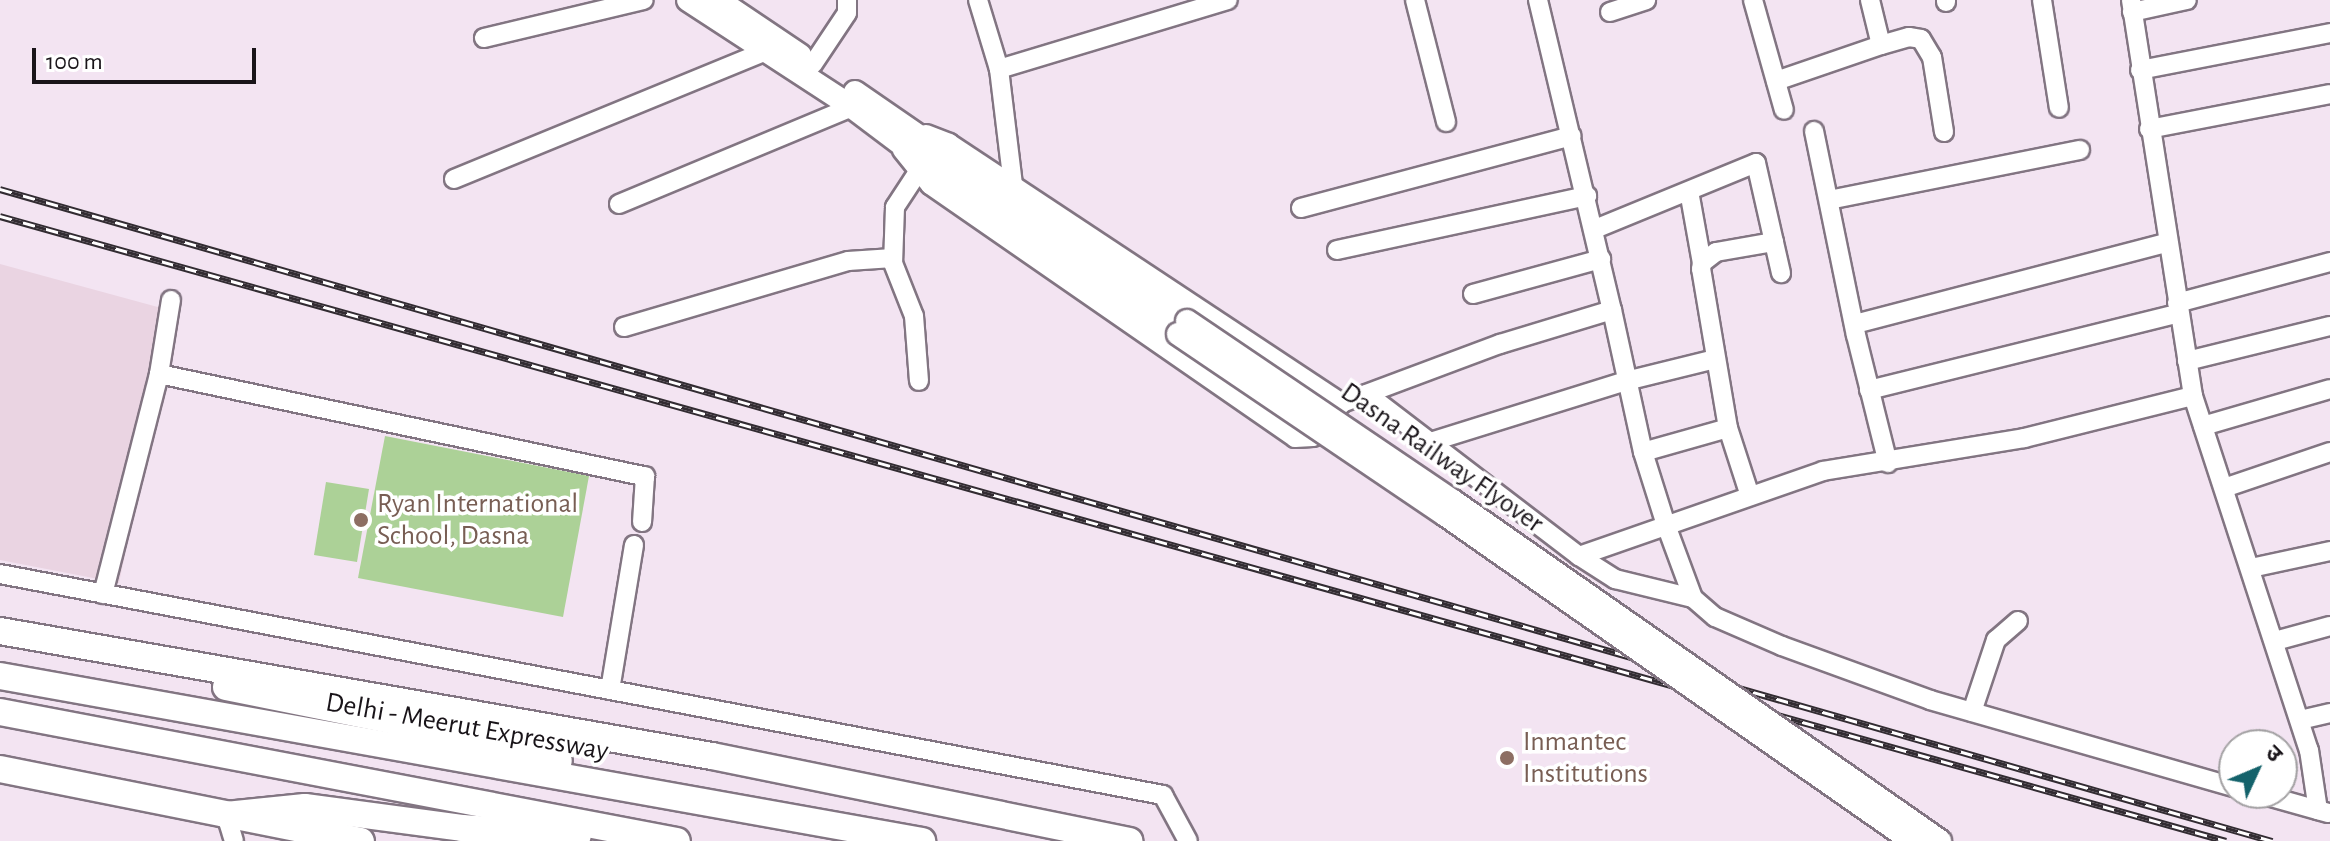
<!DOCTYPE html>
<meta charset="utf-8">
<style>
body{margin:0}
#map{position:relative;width:2330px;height:841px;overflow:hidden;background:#f3e4f2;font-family:"Alegreya Sans","Noto Sans Devanagari",sans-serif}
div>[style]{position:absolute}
.industrial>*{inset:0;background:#ead4e2}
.green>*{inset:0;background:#acd197}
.roads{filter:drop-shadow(2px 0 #827582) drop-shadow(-2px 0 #827582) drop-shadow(0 2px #827582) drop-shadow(0 -2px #827582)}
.minor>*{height:18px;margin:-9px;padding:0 9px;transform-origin:9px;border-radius:9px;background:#fff}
.major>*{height:22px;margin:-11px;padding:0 11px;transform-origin:11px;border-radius:11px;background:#fff}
.highway>*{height:26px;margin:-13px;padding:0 13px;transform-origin:13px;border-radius:13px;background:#fff}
.rail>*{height:7px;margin-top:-3.5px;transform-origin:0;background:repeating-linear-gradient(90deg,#fff 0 12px,#322c32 0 24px);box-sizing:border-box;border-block:2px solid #322c32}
.bridges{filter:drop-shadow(2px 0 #827582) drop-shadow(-2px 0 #827582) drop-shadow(0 2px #827582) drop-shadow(0 -2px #827582)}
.major-bridge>*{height:22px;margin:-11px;padding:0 11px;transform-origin:11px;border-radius:11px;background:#fff}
.dots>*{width:22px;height:22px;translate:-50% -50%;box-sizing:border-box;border:4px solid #fff;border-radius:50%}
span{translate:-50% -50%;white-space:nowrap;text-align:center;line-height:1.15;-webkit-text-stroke:7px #fff;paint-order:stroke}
.street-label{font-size:28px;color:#191419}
.education-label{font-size:28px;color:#785e54}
.left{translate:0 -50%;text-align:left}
.north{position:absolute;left:2218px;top:729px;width:80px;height:80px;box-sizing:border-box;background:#fff;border:2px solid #a3a1a3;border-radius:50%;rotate:46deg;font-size:22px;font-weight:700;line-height:32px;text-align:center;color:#191419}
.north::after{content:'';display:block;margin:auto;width:28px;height:36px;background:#14626b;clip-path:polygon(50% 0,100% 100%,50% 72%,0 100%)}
.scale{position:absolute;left:32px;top:48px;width:224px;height:36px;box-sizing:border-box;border:4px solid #191419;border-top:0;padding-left:10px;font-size:24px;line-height:28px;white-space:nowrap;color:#191419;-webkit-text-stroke:6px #fff;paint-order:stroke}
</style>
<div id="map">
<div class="industrial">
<i style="clip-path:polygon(0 264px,176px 312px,119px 583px,0 560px)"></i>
</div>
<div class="green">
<i style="clip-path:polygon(385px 436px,589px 476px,563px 617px,358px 578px)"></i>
<i style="clip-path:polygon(326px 482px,369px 489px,357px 562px,314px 555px)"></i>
</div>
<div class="roads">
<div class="minor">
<i style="left:978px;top:0;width:72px;rotate:73.1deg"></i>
<i style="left:999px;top:69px;width:116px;rotate:83.1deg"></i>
<i style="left:1415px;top:0;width:126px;rotate:75.7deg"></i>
<i style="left:1538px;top:0;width:319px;rotate:76.6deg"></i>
<i style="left:1753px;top:0;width:114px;rotate:74.3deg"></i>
<i style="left:1870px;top:0;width:46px;rotate:76.3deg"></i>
<i style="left:1946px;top:0;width:2px;rotate:90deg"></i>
<i style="left:2042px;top:0;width:109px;rotate:81.1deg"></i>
<i style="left:2131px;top:0;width:401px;rotate:81.1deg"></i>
<i style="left:2193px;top:396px;width:373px;rotate:71.9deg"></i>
<i style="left:2309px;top:750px;width:61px;rotate:81.5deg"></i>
<i style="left:1610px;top:12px;width:38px;rotate:-18deg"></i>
<i style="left:2132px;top:12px;width:56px;rotate:-12.3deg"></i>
<i style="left:484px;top:38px;width:164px;rotate:-13.4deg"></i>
<i style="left:813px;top:64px;width:61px;rotate:-56.3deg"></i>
<i style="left:847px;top:13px;width:13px;rotate:-90deg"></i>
<i style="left:999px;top:69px;width:239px;rotate:-16.8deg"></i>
<i style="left:2140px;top:70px;width:194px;rotate:-11deg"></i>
<i style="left:1776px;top:81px;width:111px;rotate:-18.9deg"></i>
<i style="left:1881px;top:45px;width:29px;rotate:-16deg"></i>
<i style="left:1909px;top:37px;width:12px;rotate:9deg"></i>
<i style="left:1921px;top:39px;width:21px;rotate:59deg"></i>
<i style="left:1932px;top:57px;width:76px;rotate:80.9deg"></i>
<i style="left:2149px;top:129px;width:184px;rotate:-10.9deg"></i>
<i style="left:1814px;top:131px;width:208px;rotate:78.4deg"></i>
<i style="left:1856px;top:335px;width:132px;rotate:76deg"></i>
<i style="left:926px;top:134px;width:25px;rotate:21deg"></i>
<i style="left:949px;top:143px;width:471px;rotate:33.5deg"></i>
<i style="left:1342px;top:403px;width:169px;rotate:-20.5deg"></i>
<i style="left:1500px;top:344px;width:117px;rotate:-16.9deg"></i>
<i style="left:1612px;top:310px;width:145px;rotate:77.7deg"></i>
<i style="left:1643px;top:452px;width:77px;rotate:72.5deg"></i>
<i style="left:1666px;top:525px;width:78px;rotate:69.7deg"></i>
<i style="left:1693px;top:598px;width:29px;rotate:41deg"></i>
<i style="left:1715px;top:617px;width:73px;rotate:23.4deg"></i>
<i style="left:1782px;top:646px;width:158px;rotate:20deg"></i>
<i style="left:1930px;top:700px;width:316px;rotate:16deg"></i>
<i style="left:902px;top:150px;width:45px;rotate:51.3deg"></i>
<i style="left:930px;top:185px;width:444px;rotate:34.7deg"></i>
<i style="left:1295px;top:438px;width:18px;rotate:-3deg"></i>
<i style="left:1313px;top:437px;width:45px;rotate:-49.5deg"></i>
<i style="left:918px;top:172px;width:42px;rotate:123.3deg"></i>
<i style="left:895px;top:207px;width:56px;rotate:92deg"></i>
<i style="left:893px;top:263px;width:57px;rotate:68.4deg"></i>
<i style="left:914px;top:316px;width:65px;rotate:85.6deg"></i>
<i style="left:454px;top:179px;width:337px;rotate:-22.3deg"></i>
<i style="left:1689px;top:191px;width:73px;rotate:79.8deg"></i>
<i style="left:1829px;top:200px;width:256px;rotate:-11.3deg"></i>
<i style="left:619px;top:204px;width:252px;rotate:-22.6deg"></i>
<i style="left:1301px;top:208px;width:280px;rotate:-14.9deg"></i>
<i style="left:1595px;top:229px;width:174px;rotate:-22.3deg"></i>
<i style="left:1756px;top:163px;width:113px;rotate:77.2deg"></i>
<i style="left:1337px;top:250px;width:256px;rotate:-12.2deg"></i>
<i style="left:1473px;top:294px;width:133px;rotate:-15.3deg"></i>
<i style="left:2177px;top:303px;width:158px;rotate:-15deg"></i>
<i style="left:1855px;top:324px;width:322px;rotate:-14.6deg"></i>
<i style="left:624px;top:327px;width:234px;rotate:-16.4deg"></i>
<i style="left:848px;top:261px;width:45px;rotate:-3.8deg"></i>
<i style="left:2187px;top:361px;width:147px;rotate:-13.8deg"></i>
<i style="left:159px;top:374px;width:75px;rotate:-80.8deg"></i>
<i style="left:1869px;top:390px;width:319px;rotate:-13.9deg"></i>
<i style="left:1367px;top:394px;width:267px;rotate:37.4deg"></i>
<i style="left:1579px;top:556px;width:43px;rotate:32.6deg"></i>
<i style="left:1615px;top:579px;width:80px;rotate:13.7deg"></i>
<i style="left:2203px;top:426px;width:132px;rotate:-16.2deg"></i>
<i style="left:1427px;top:443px;width:208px;rotate:-17.3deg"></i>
<i style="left:1626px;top:381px;width:92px;rotate:-13.9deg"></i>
<i style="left:1643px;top:452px;width:88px;rotate:-15.8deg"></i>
<i style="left:2224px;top:488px;width:112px;rotate:-18.8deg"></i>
<i style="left:1750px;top:496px;width:71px;rotate:-107.9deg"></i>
<i style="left:1728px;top:428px;width:161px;rotate:-99.6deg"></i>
<i style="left:1701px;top:269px;width:6px;rotate:-81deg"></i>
<i style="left:1702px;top:263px;width:18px;rotate:-38deg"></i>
<i style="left:1716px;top:252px;width:59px;rotate:-9.8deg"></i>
<i style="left:1579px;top:556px;width:258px;rotate:-19.2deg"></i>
<i style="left:1823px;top:471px;width:204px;rotate:-9.3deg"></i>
<i style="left:2024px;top:438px;width:174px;rotate:-14deg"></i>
<i style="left:2251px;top:568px;width:81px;rotate:-12.1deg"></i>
<i style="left:0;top:574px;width:1184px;rotate:10.76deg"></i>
<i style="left:1163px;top:795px;width:52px;rotate:61.5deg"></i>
<i style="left:103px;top:594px;width:227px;rotate:-75.7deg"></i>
<i style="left:159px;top:374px;width:497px;rotate:11.9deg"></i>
<i style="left:645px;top:476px;width:46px;rotate:93.7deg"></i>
<i style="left:2275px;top:641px;width:57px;rotate:-15.3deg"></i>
<i style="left:610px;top:690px;width:147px;rotate:-80.6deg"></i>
<i style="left:1972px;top:712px;width:76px;rotate:-71.6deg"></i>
<i style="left:1996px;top:640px;width:29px;rotate:-41deg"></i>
<i style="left:2300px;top:720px;width:31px;rotate:-13deg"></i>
<i style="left:2257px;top:793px;width:74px;rotate:15.7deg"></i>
<i style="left:226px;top:815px;width:27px;rotate:73deg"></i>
</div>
<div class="major">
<i style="left:688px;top:0;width:196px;rotate:33.1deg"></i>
<i style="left:852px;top:107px;width:106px;rotate:37deg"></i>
<i style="left:937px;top:171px;width:291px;rotate:34.1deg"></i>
<i style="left:718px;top:0;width:99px;rotate:33.9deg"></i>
<i style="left:855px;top:92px;width:403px;rotate:34.6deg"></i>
</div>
<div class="highway">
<i style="left:0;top:631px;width:723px;rotate:9.96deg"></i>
<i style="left:712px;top:756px;width:426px;rotate:11.5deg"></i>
<i style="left:0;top:676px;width:937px;rotate:10.15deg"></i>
<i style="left:226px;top:687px;width:254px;rotate:11.4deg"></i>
<i style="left:475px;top:737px;width:87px;rotate:15.9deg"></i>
<i style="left:0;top:712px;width:689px;rotate:10.79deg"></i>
<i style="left:0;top:769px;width:368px;rotate:11.3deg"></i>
<i style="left:226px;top:815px;width:79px;rotate:-5.8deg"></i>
<i style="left:305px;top:807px;width:158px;rotate:7.6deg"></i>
<i style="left:462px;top:828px;width:116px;rotate:3.9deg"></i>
</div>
</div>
<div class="rail">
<i style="left:0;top:189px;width:2364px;rotate:16.01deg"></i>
<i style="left:0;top:216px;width:2312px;rotate:15.68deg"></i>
</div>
<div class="bridges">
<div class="major-bridge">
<i style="left:1187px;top:321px;width:321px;rotate:34.1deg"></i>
<i style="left:1453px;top:501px;width:594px;rotate:34.92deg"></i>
<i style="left:1178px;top:334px;width:321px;rotate:34.1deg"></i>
<i style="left:1444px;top:514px;width:571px;rotate:34.94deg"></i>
</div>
</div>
<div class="dots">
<i style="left:361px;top:520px;background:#8d6e63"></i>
<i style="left:1507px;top:758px;background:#8d6e63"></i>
</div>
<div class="street-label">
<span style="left:1442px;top:458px;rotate:35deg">Dasna Railway Flyover</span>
<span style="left:467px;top:727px;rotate:10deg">Delhi - Meerut Expressway</span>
</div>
<div class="education-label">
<span class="left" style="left:377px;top:520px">Ryan International<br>School, Dasna</span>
<span class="left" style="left:1523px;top:758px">Inmantec<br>Institutions</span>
</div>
<div class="north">उ</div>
<div class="scale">100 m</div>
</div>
